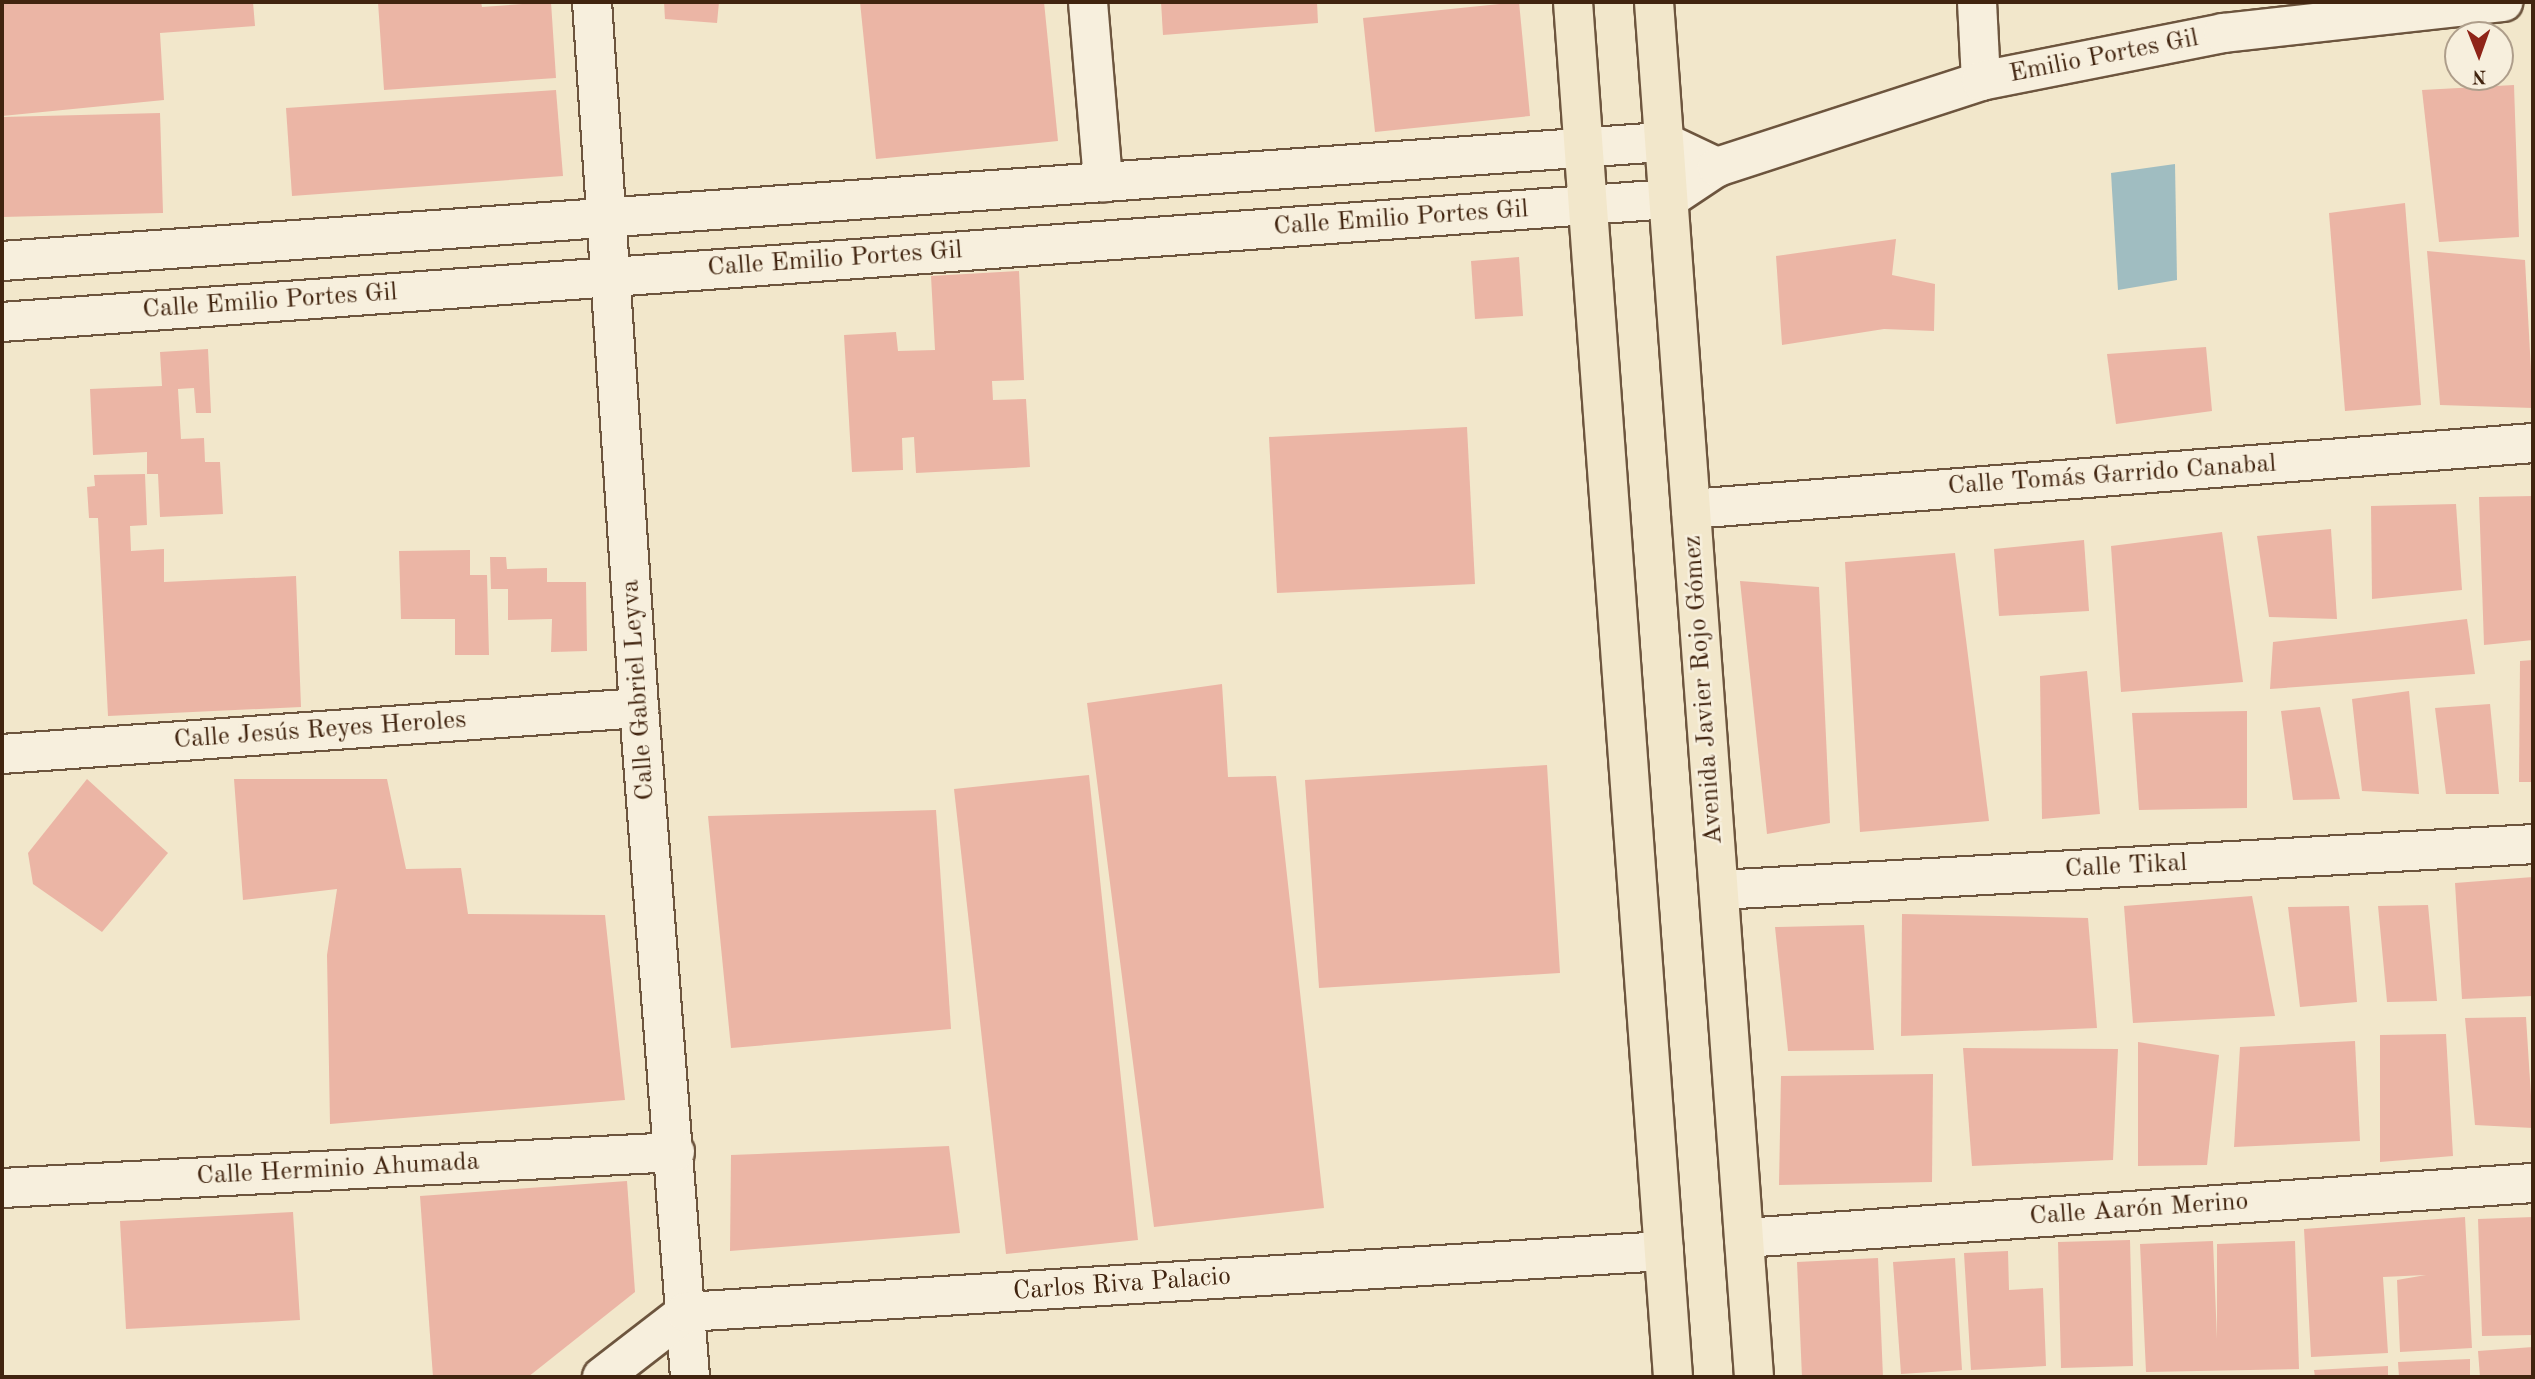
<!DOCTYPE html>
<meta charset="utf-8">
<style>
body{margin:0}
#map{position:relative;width:2535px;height:1379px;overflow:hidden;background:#f2e7cb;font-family:"Old Standard TT",serif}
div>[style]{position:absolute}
.water>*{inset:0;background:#a0bdc1}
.building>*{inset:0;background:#ebb5a5}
.roads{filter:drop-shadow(2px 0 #6d553e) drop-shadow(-2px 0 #6d553e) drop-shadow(0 2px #6d553e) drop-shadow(0 -2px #6d553e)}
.minor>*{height:38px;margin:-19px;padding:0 19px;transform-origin:19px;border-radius:19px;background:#f7efdd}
.major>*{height:38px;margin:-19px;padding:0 19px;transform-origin:19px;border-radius:19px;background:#f2e7cb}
span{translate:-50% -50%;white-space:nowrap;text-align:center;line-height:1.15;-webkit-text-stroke:5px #f7efdd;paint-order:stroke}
.street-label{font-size:26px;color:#41240f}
.frame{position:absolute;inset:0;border:4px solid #41240f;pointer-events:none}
.north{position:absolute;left:2444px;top:21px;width:70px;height:70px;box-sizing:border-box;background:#f7efdd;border:2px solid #ae9e8b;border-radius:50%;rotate:179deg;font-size:19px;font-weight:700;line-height:28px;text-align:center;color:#41240f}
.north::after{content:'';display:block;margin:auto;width:24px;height:32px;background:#8f2418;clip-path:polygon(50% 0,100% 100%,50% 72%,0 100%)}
</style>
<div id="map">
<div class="water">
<i style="clip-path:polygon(2175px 164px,2177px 280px,2118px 290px,2111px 173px)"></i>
</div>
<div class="building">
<i style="clip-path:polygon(2px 2px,253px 2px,255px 26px,160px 33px,164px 100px,2px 116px)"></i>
<i style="clip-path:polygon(378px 2px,481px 2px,482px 7px,551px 2px,556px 78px,384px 90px)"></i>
<i style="clip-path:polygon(664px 2px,719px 2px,717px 23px,665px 19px)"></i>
<i style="clip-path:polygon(860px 2px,1044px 2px,1058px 141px,876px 159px)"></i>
<i style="clip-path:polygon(1161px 2px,1317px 2px,1318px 23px,1163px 35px)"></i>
<i style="clip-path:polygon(1519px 2px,1530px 116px,1375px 132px,1363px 18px)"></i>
<i style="clip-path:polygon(2514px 85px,2519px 237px,2439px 242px,2422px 90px)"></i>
<i style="clip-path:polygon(556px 90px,563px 176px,292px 196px,286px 108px)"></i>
<i style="clip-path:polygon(160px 113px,163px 213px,2px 217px,2px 117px)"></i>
<i style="clip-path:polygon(2405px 203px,2421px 405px,2345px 411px,2329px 213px)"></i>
<i style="clip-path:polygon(1896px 239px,1892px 275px,1935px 284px,1934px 331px,1884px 329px,1782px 345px,1776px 256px)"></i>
<i style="clip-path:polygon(2427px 251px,2525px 260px,2533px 408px,2440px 405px)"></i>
<i style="clip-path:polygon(1519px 257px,1523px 316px,1475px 319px,1471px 261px)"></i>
<i style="clip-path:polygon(1019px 271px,1024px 380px,992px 381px,993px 400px,1026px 399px,1030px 467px,916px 473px,914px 437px,902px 438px,903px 470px,852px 472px,844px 335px,896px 332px,898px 351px,935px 350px,931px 276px)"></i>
<i style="clip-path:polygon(2206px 347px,2212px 411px,2116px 424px,2107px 354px)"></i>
<i style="clip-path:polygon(208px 349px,211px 413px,196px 413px,194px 388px,178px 389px,181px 439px,204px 438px,205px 462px,220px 462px,223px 514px,160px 517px,158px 474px,147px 474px,147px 452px,93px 455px,90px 389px,162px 386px,160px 352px)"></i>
<i style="clip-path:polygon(1467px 427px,1475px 584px,1277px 593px,1269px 437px)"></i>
<i style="clip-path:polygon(145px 474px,147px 525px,130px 526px,131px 551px,164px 549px,164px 582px,296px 576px,301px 707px,108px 716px,98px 518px,89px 518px,87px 487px,95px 486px,94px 475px)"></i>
<i style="clip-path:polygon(2533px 496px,2533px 640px,2484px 645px,2479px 497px)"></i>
<i style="clip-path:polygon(2456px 504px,2462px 590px,2372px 599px,2371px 506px)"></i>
<i style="clip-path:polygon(2331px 529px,2337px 619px,2269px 617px,2257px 536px)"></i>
<i style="clip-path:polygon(2222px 532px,2243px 682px,2121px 692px,2111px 546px)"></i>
<i style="clip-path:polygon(2084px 540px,2089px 611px,1999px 616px,1994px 549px)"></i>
<i style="clip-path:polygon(470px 550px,470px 575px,487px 575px,489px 655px,455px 655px,455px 619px,401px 619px,399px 551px)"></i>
<i style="clip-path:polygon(1955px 553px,1989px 821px,1860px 832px,1845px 562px)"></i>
<i style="clip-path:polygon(490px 557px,506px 557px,507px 569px,547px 568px,547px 582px,586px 582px,587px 651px,551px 652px,552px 619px,508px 620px,508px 589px,491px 589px)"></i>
<i style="clip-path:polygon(1740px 581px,1819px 587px,1830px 823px,1767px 834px)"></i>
<i style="clip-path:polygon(2467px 619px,2475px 674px,2270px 689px,2273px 642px)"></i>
<i style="clip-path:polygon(2533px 660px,2533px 782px,2519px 782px,2520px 661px)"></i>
<i style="clip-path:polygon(2087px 671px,2100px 814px,2042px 819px,2040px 676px)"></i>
<i style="clip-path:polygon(1222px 684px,1228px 777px,1276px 776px,1324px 1208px,1154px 1227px,1087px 703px)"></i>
<i style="clip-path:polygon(2409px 691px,2419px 794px,2362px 791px,2352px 699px)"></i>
<i style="clip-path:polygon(2490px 704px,2499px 794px,2446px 794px,2435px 708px)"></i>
<i style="clip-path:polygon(2320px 707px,2340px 799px,2293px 800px,2281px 711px)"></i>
<i style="clip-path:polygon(2247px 711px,2247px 808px,2139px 810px,2132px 713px)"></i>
<i style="clip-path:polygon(1547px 765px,1560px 973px,1319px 988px,1305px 780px)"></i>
<i style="clip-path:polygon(1089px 775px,1138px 1240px,1006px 1254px,954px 789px)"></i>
<i style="clip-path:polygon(87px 779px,168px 853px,102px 932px,33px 884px,28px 853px)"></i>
<i style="clip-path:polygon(234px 779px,387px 779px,406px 869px,461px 868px,468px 914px,605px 915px,625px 1100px,330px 1124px,327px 955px,337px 889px,243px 900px)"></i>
<i style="clip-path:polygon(936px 810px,951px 1029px,731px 1048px,708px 816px)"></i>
<i style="clip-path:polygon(2533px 877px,2533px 996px,2462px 999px,2455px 883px)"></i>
<i style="clip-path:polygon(2252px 896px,2275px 1016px,2133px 1023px,2124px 906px)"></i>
<i style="clip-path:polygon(2428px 905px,2437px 1001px,2387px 1002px,2378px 906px)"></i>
<i style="clip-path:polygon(2349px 906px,2357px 1002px,2300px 1007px,2288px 907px)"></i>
<i style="clip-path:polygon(1902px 914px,2088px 918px,2097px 1028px,1901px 1036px)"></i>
<i style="clip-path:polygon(1864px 925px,1874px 1050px,1788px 1051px,1775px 927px)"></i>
<i style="clip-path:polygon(2526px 1017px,2533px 1128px,2475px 1125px,2465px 1018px)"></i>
<i style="clip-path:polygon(2446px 1034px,2453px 1156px,2380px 1162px,2380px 1035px)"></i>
<i style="clip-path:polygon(2355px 1041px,2360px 1141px,2234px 1147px,2240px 1047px)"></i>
<i style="clip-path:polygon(2138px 1042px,2219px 1055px,2207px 1165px,2138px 1166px)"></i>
<i style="clip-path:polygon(1963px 1048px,2118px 1049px,2113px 1160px,1972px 1166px)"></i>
<i style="clip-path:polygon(1933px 1074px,1932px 1182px,1779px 1185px,1781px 1076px)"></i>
<i style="clip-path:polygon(949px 1146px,960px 1233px,730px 1251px,731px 1155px)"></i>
<i style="clip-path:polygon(627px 1181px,635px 1292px,528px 1377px,433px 1377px,420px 1196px)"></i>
<i style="clip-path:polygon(293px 1212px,300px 1320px,126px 1329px,120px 1221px)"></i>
<i style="clip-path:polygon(2465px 1217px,2472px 1348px,2400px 1352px,2397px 1280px,2426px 1275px,2383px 1277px,2388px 1353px,2311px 1357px,2304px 1229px)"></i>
<i style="clip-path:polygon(2533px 1217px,2533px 1335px,2482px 1336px,2478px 1219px)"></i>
<i style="clip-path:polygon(2130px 1240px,2133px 1366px,2061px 1368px,2058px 1242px)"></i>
<i style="clip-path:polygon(2213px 1241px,2217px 1339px,2217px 1244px,2295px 1241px,2299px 1369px,2146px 1372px,2140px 1244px)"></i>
<i style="clip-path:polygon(2008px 1251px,2009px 1290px,2043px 1288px,2046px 1366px,1971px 1370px,1964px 1253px)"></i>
<i style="clip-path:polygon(1878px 1258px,1883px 1377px,1802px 1377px,1797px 1262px)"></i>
<i style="clip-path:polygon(1955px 1258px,1962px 1370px,1901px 1374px,1893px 1262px)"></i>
<i style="clip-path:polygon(2533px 1347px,2533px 1377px,2480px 1377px,2478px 1351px)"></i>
<i style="clip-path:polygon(2470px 1359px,2470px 1377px,2399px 1377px,2398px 1362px)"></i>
<i style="clip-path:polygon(2388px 1366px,2388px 1377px,2315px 1377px,2314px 1370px)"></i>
</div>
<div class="roads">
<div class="minor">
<i style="left:592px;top:2px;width:708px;rotate:86.19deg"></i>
<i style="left:639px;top:708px;width:671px;rotate:85.64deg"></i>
<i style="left:1088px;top:2px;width:181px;rotate:85.2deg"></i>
<i style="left:1977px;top:2px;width:79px;rotate:87.1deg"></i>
<i style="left:2px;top:261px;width:1666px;rotate:-4.1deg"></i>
<i style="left:1664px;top:142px;width:59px;rotate:25.3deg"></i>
<i style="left:2px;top:322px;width:1672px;rotate:-4.22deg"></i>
<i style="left:1669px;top:199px;width:58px;rotate:-33.7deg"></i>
<i style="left:1717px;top:167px;width:278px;rotate:-18deg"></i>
<i style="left:1981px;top:81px;width:247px;rotate:-11.2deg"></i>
<i style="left:2223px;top:33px;width:282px;rotate:-6.3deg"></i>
<i style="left:1691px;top:509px;width:845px;rotate:-4.48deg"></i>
<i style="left:2px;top:754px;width:639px;rotate:-4.13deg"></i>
<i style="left:1719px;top:890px;width:815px;rotate:-3.23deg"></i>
<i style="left:2px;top:1188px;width:674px;rotate:-3.06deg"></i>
<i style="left:1744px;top:1238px;width:791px;rotate:-3.99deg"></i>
<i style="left:602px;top:1377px;width:106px;rotate:-37.7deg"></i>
<i style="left:686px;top:1312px;width:980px;rotate:-3.57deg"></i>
</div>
<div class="major">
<i style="left:1573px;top:2px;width:1379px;rotate:85.84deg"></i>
<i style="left:1654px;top:2px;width:1379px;rotate:85.84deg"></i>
</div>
</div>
<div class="street-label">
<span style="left:2104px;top:57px;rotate:-11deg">Emilio Portes Gil</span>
<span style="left:1401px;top:219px;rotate:-4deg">Calle Emilio Portes Gil</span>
<span style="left:835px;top:260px;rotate:-4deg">Calle Emilio Portes Gil</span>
<span style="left:270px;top:302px;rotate:-4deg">Calle Emilio Portes Gil</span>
<span style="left:2112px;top:476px;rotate:-4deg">Calle Tomás Garrido Canabal</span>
<span style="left:639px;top:690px;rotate:-94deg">Calle Gabriel Leyva</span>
<span style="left:1704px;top:690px;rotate:-94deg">Avenida Javier Rojo Gómez</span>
<span style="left:320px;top:731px;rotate:-4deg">Calle Jesús Reyes Heroles</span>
<span style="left:2126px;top:867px;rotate:-3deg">Calle Tikal</span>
<span style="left:338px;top:1170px;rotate:-3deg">Calle Herminio Ahumada</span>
<span style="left:2139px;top:1210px;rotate:-4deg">Calle Aarón Merino</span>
<span style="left:1122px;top:1285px;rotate:-4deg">Carlos Riva Palacio</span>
</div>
<div class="frame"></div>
<div class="north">N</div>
</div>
